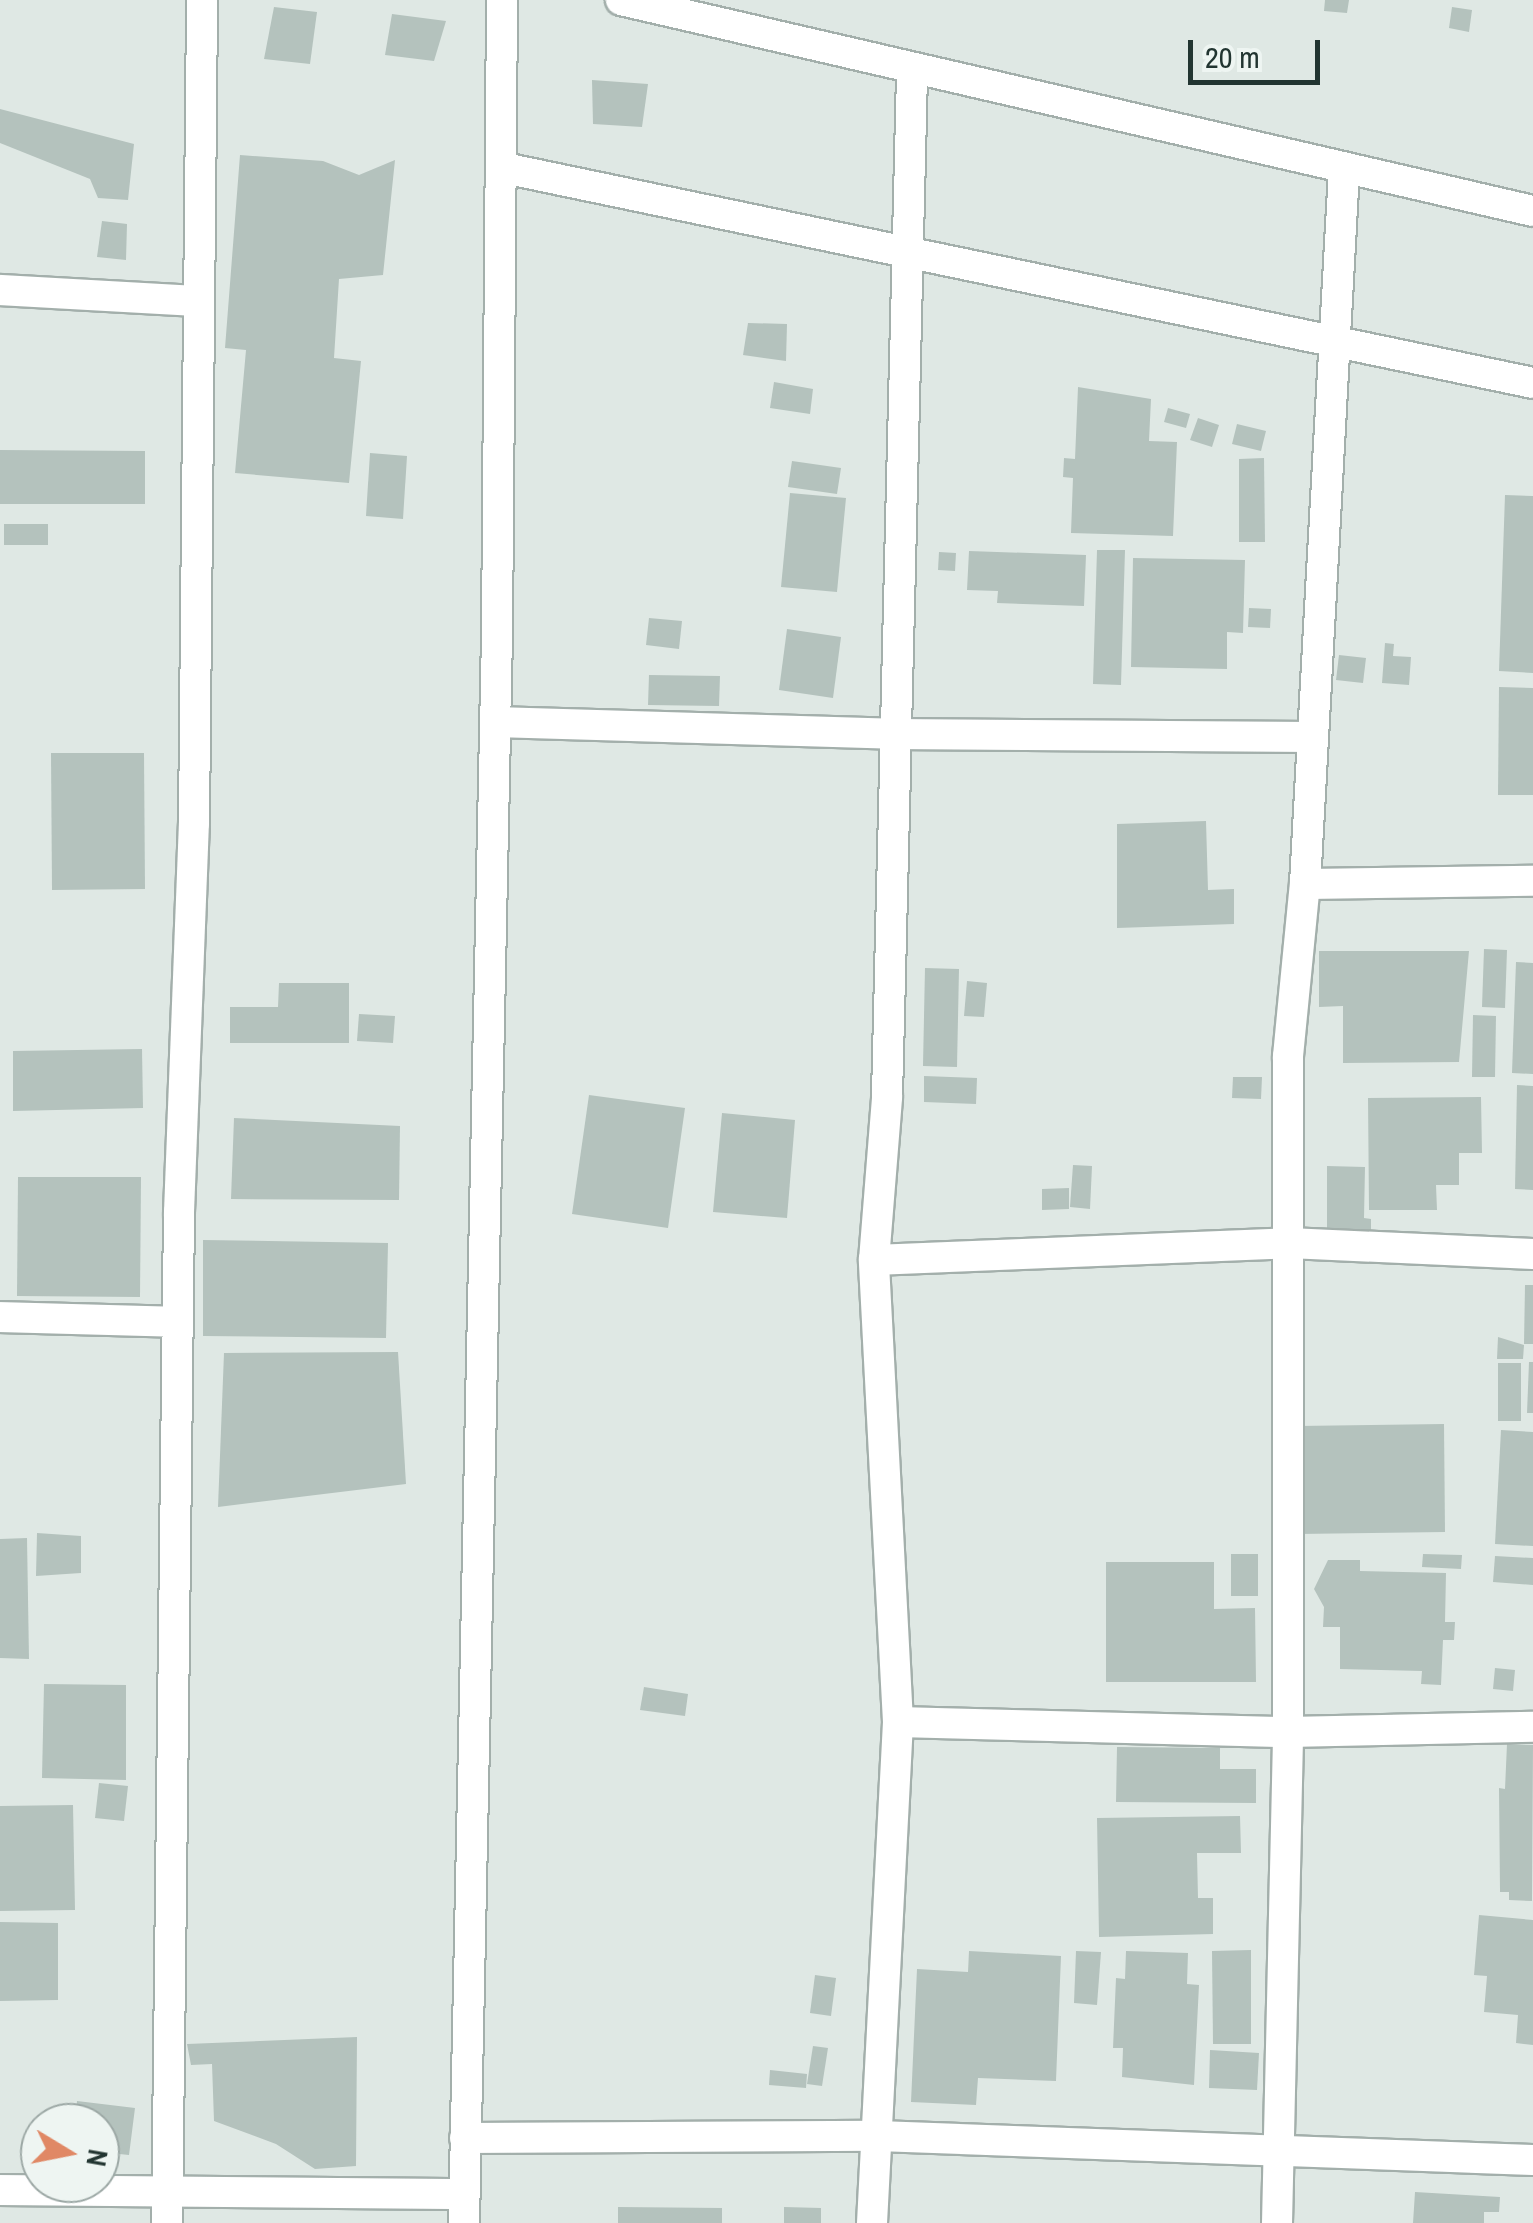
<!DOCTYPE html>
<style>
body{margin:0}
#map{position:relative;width:1533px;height:2223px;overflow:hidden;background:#dfe8e4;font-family:"Archivo Narrow",sans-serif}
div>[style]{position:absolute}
.building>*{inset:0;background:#b4c2bd}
.roads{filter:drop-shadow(2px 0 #a3afab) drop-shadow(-2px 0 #a3afab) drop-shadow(0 2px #a3afab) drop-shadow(0 -2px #a3afab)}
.minor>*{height:30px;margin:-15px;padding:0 15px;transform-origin:15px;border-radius:15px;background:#fff}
.tertiary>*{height:30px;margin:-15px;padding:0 15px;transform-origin:15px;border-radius:15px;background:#fff}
span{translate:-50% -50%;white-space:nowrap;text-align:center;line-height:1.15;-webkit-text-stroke:9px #eef5f2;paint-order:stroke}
.north{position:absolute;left:20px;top:2103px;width:100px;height:100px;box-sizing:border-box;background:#eef5f2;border:2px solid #9ca8a5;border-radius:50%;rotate:100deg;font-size:28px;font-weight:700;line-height:40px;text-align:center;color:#223531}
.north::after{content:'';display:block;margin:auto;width:35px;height:45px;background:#e08865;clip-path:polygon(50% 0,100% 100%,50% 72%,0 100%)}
.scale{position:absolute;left:1188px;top:40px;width:132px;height:45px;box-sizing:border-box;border:5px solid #223531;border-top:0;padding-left:12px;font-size:30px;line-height:35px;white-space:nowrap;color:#223531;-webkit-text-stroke:8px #eef5f2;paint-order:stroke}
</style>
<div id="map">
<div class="building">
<i style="clip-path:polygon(1325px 0,1349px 0,1347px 13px,1324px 11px)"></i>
<i style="clip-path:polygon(274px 7px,317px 12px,310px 64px,264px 59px)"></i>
<i style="clip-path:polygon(1452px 7px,1472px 10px,1469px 32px,1449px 28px)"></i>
<i style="clip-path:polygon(392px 14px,446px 21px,434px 61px,385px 55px)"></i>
<i style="clip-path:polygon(592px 80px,648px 84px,642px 127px,593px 124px)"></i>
<i style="clip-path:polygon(0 109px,134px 144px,128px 200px,98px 198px,90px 179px,0 143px)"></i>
<i style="clip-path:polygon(240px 155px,323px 161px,359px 175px,395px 160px,383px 275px,339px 279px,334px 358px,361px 361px,349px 483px,235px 473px,246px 350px,225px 348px)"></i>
<i style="clip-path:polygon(102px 221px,127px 224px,126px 260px,97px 257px)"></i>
<i style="clip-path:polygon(748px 323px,787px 324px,786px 361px,743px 355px)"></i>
<i style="clip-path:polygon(774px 382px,813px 389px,810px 414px,770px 408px)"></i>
<i style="clip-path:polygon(1078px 387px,1151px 399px,1149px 441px,1177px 442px,1173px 536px,1071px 533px,1073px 478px,1063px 477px,1064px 458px,1075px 459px)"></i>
<i style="clip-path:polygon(1168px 408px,1190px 414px,1186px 428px,1164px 422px)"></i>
<i style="clip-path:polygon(1198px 418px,1219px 425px,1212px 447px,1190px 440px)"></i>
<i style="clip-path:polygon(1237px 424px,1266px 431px,1261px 451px,1232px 444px)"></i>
<i style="clip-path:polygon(0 450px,145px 451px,145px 504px,0 504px)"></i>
<i style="clip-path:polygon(370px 453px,407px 456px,403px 519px,366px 516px)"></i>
<i style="clip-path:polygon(1264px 458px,1265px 542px,1239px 542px,1239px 459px)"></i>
<i style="clip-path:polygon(792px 461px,841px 468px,837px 494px,788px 487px)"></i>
<i style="clip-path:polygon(790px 493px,846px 498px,837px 592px,781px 587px)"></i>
<i style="clip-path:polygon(1505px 495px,1533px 496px,1533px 673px,1499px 671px)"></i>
<i style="clip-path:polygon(4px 524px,48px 524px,48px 545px,4px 545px)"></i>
<i style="clip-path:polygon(1097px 550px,1125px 550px,1121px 685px,1093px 684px)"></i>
<i style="clip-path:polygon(969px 551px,1086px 555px,1084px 606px,997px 603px,998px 591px,967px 590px)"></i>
<i style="clip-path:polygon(939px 552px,956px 553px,955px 571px,938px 570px)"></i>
<i style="clip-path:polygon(1133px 558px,1245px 560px,1243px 633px,1227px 632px,1227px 669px,1131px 667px)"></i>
<i style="clip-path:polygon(1249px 608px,1271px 609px,1270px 628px,1248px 627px)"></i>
<i style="clip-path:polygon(649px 618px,682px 621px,679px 649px,646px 645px)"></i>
<i style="clip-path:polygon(787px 629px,841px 637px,833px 698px,779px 690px)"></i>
<i style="clip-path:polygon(1385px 643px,1394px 644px,1393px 656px,1411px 657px,1409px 685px,1382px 683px)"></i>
<i style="clip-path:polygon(1339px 655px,1366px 658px,1363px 683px,1336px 680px)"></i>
<i style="clip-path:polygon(649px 675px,720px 676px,719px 706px,648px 705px)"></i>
<i style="clip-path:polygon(1499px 687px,1533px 688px,1533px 795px,1498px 795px)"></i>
<i style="clip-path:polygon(51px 753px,144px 753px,145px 889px,52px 890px)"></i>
<i style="clip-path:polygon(1206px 821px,1208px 890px,1234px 889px,1234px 924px,1117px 928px,1117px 824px)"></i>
<i style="clip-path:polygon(1484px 949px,1507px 950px,1505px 1008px,1482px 1007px)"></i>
<i style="clip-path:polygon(1319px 951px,1469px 951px,1459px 1062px,1343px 1063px,1343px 1006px,1319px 1007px)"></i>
<i style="clip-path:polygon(1516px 962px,1533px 963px,1533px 1074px,1512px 1073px)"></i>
<i style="clip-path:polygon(925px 968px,959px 969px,957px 1067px,923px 1066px)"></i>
<i style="clip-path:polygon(967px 981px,987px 983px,984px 1017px,964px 1016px)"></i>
<i style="clip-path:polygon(279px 983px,349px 983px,349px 1043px,230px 1043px,230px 1007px,278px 1007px)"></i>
<i style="clip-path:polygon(359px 1014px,395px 1016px,393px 1043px,357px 1041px)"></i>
<i style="clip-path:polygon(1473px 1015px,1496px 1016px,1495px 1077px,1472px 1077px)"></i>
<i style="clip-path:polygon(142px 1049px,143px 1108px,13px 1111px,13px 1051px)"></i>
<i style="clip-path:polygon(924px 1076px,977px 1078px,976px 1104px,924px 1102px)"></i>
<i style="clip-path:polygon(1233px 1077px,1262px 1077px,1261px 1099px,1232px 1098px)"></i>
<i style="clip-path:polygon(1517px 1085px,1533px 1086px,1533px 1190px,1515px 1189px)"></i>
<i style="clip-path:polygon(589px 1095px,685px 1108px,668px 1228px,572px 1214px)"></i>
<i style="clip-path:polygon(1481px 1097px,1482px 1153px,1459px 1153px,1459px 1185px,1436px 1185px,1437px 1210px,1369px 1210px,1368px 1098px)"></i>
<i style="clip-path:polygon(722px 1113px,795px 1120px,787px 1218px,713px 1212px)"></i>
<i style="clip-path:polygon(234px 1118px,400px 1126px,399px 1200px,231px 1199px)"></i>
<i style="clip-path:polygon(1073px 1165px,1092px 1166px,1090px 1209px,1070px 1207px)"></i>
<i style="clip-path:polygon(1327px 1166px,1365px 1167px,1364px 1218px,1371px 1219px,1371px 1234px,1327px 1233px)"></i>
<i style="clip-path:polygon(18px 1177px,141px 1177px,140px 1297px,17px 1296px)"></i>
<i style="clip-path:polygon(1069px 1188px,1069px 1209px,1042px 1210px,1042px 1189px)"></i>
<i style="clip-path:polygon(203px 1240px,388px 1243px,386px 1338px,203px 1336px)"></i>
<i style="clip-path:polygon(1525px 1285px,1533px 1285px,1533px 1344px,1524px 1344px)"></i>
<i style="clip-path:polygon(1498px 1337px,1524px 1345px,1523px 1359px,1497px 1359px)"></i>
<i style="clip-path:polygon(398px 1352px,406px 1484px,218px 1507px,224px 1353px)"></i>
<i style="clip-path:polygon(1529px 1362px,1533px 1362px,1533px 1413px,1527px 1413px)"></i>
<i style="clip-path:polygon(1498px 1363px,1521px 1363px,1521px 1421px,1498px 1421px)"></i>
<i style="clip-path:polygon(1444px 1424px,1445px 1532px,1298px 1534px,1298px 1426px)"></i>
<i style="clip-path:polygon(1501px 1430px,1533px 1432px,1533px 1546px,1495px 1544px)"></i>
<i style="clip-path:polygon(37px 1533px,81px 1536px,81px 1573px,36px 1576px)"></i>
<i style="clip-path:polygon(27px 1538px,29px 1659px,0 1658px,0 1539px)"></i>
<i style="clip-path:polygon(1231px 1554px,1258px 1554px,1258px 1596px,1231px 1596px)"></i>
<i style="clip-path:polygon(1423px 1554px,1462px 1555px,1461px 1569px,1422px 1567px)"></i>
<i style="clip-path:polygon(1495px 1556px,1533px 1558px,1533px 1585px,1493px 1582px)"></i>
<i style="clip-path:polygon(1328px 1560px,1360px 1560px,1360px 1571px,1446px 1573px,1445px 1622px,1455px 1622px,1454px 1640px,1443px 1640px,1441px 1685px,1421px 1684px,1422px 1671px,1340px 1669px,1340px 1627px,1323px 1627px,1324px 1607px,1314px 1589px)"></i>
<i style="clip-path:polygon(1106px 1562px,1214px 1562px,1214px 1609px,1255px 1608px,1256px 1682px,1106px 1682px)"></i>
<i style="clip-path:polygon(1495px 1668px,1515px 1670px,1513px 1691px,1493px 1689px)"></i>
<i style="clip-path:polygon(44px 1684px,126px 1685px,126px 1780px,42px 1778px)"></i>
<i style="clip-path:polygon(644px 1687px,688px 1694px,685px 1716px,640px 1710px)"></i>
<i style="clip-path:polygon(1507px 1744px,1533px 1745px,1532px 1901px,1509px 1900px,1509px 1892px,1500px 1892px,1499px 1788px,1505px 1789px)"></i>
<i style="clip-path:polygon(1117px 1747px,1220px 1748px,1220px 1769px,1256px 1769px,1256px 1803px,1116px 1802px)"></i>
<i style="clip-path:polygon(99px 1783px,128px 1786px,124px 1821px,95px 1818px)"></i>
<i style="clip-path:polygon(73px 1805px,75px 1910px,0 1911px,0 1806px)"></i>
<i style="clip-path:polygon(1240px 1816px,1241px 1853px,1197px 1853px,1198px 1898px,1213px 1898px,1213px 1934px,1099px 1937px,1097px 1818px)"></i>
<i style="clip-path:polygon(1479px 1915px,1533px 1920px,1533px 2045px,1516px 2043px,1518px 2015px,1484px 2012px,1487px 1976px,1474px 1975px)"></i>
<i style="clip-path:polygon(0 1922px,58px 1923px,58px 2000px,0 2001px)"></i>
<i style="clip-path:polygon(1251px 1950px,1251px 2044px,1213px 2044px,1212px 1951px)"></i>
<i style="clip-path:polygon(969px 1951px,1061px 1956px,1056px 2081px,978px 2078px,976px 2105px,911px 2102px,917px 1969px,968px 1972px)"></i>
<i style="clip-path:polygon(1076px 1951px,1101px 1952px,1097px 2005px,1074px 2003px)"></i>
<i style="clip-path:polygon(1126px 1951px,1188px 1953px,1187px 1984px,1199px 1985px,1194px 2085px,1122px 2077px,1123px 2048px,1113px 2048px,1116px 1978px,1125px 1979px)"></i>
<i style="clip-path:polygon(815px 1975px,836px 1978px,831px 2016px,810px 2013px)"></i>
<i style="clip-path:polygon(357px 2037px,356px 2166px,315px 2169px,276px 2144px,214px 2121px,212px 2064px,191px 2065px,187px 2044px)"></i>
<i style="clip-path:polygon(813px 2046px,828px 2048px,822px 2086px,807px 2084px)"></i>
<i style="clip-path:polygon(1210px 2050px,1259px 2053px,1257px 2090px,1209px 2088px)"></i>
<i style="clip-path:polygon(770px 2070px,807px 2074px,806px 2088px,769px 2085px)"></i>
<i style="clip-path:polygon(77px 2101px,135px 2108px,129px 2155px,100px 2152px,100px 2123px,75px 2123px)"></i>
<i style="clip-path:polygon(1415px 2192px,1500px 2197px,1499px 2212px,1484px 2212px,1484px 2223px,1413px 2223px)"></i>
<i style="clip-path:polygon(618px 2207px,722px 2208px,722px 2223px,618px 2223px)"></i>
<i style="clip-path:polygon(784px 2207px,821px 2208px,821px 2223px,784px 2223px)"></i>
</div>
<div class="roads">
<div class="minor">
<i style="left:504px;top:168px;width:1051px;rotate:11.8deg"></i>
<i style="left:0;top:290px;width:195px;rotate:3.2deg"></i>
<i style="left:495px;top:722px;width:398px;rotate:1.7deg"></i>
<i style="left:893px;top:734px;width:420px;rotate:0.4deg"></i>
<i style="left:1305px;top:884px;width:228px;rotate:-0.8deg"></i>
<i style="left:874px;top:1260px;width:415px;rotate:-2.3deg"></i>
<i style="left:1289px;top:1243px;width:244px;rotate:2.6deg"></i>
<i style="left:0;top:1317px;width:177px;rotate:1.6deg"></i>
<i style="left:898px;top:1722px;width:390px;rotate:1.5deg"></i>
<i style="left:1288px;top:1732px;width:245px;rotate:-1.2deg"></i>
<i style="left:465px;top:2138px;width:413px;rotate:-0.3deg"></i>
<i style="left:878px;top:2136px;width:655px;rotate:2.1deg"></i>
<i style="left:0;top:2190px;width:464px;rotate:0.5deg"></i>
<i style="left:167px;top:2223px;width:1011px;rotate:-89.32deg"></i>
<i style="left:179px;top:1212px;width:388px;rotate:-87.8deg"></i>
<i style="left:194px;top:824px;width:824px;rotate:-89.44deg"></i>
<i style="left:872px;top:2223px;width:502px;rotate:-87.03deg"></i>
<i style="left:898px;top:1722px;width:463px;rotate:-93deg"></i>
<i style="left:874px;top:1260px;width:164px;rotate:-85.4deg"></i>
<i style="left:887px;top:1097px;width:1026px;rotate:-88.6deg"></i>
<i style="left:1277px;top:2223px;width:491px;rotate:-88.7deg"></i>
<i style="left:1288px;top:1732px;width:676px;rotate:-90deg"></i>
<i style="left:1288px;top:1056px;width:173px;rotate:-84.4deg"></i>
<i style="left:1305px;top:884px;width:715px;rotate:-86.87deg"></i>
</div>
<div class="tertiary">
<i style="left:621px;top:0;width:936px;rotate:13.03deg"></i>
<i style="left:464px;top:2223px;width:1587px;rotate:-88.81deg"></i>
<i style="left:497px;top:636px;width:636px;rotate:-89.55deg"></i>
</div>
</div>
<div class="north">N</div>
<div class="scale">20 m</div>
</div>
